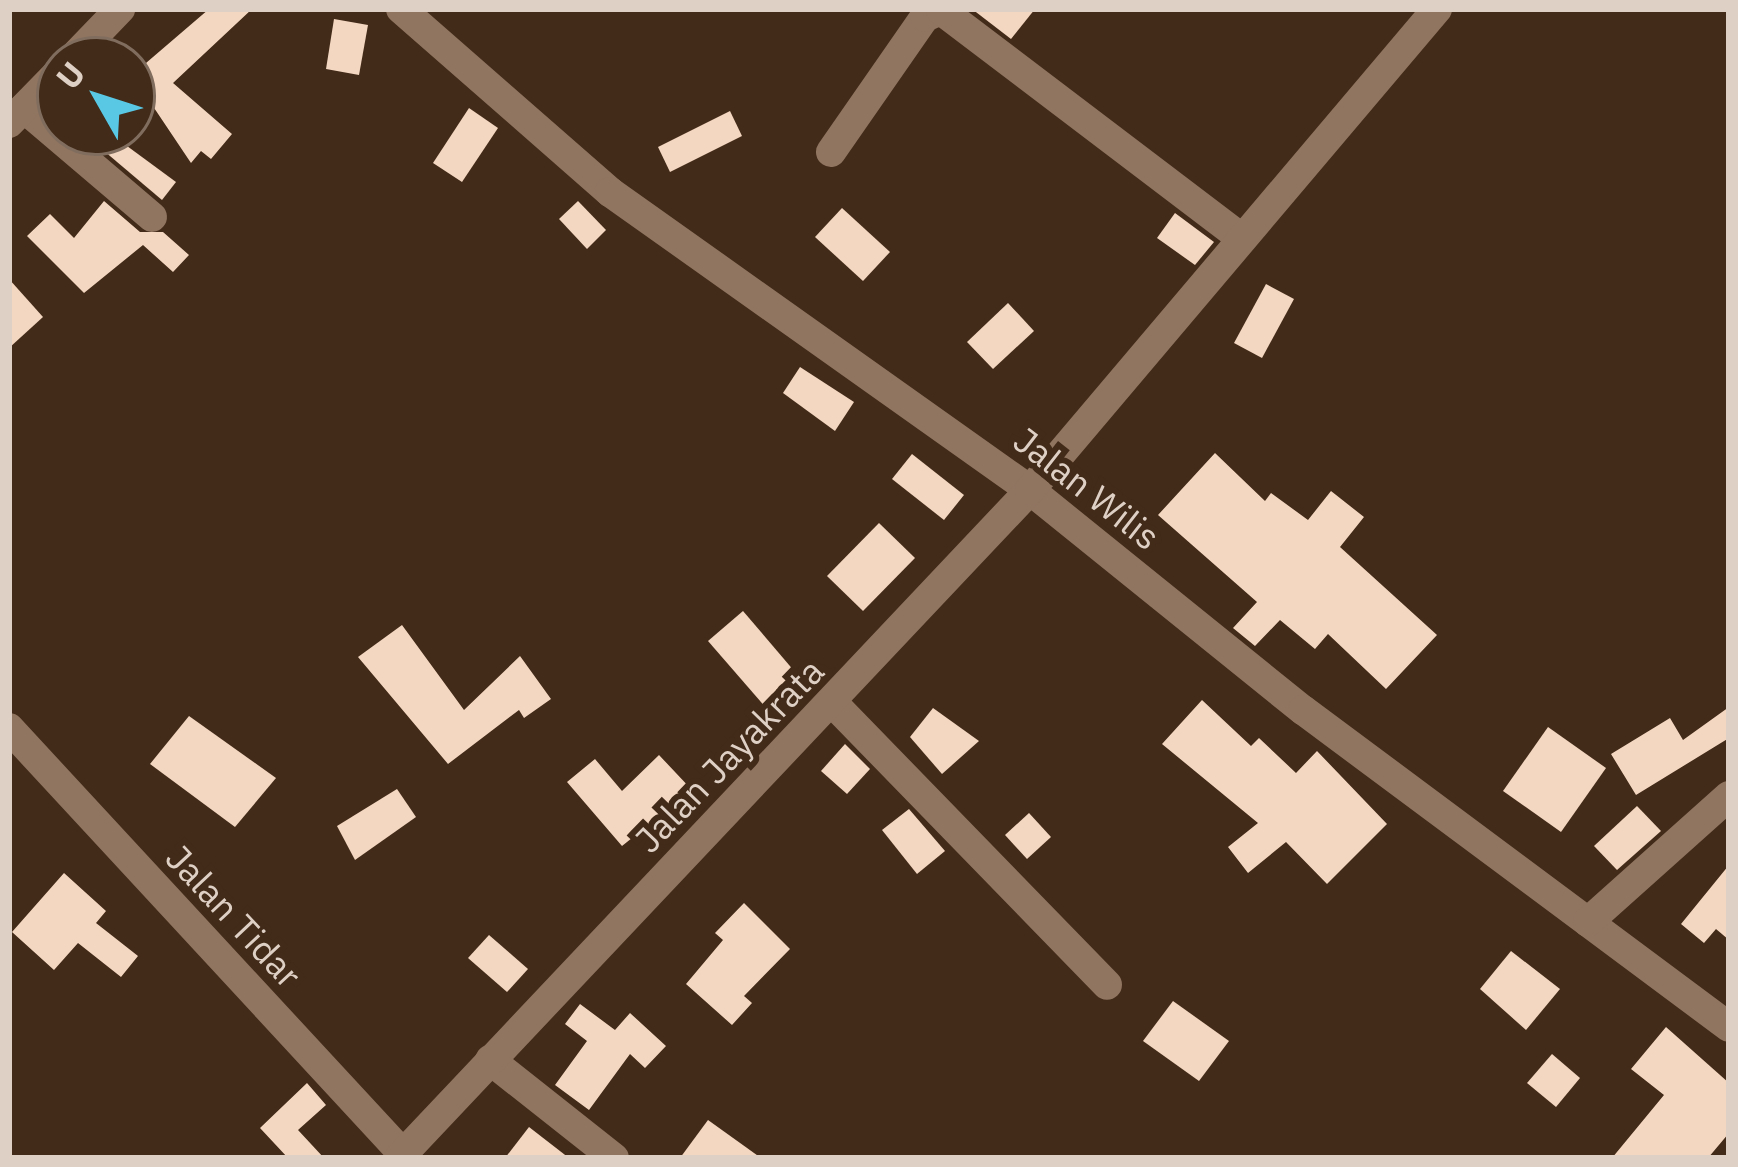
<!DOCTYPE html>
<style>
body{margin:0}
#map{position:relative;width:1738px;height:1167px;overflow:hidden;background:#422b19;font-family:"IBM Plex Sans",sans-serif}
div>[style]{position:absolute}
.building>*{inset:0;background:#f4d7c1}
.minor>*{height:30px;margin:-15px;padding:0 15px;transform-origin:15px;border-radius:15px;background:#907561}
span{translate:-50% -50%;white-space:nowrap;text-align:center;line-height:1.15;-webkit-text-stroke:12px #422b19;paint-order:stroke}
.street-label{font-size:36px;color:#dfd0c5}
.frame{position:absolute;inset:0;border:12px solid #dfd0c5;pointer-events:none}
.north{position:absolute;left:36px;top:36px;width:120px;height:120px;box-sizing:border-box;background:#422b19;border:3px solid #816d5e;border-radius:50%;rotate:309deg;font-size:33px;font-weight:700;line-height:48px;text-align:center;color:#dfd0c5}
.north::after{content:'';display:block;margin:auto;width:42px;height:54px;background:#59c8e4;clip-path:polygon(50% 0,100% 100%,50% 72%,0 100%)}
</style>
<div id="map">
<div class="building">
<i style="clip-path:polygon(209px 9px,252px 9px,173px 83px,232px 134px,211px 159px,201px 151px,191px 163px,132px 75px)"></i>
<i style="clip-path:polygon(972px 9px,1035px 9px,1011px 39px)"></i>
<i style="clip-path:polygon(334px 19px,368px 25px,359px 75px,326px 69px)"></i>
<i style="clip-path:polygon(469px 108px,498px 128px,462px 182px,433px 163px)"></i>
<i style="clip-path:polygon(730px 111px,742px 136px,670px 172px,658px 147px)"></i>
<i style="clip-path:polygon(108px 132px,176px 182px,162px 200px,97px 145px)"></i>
<i style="clip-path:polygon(104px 201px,140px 232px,163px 232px,189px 255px,173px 272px,143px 245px,84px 293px,27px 236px,50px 214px,74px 238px)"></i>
<i style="clip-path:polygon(578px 201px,606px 230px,587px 249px,559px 219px)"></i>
<i style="clip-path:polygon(842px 208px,890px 252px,863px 281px,815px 237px)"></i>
<i style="clip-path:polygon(1175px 213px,1214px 242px,1195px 265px,1157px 238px)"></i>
<i style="clip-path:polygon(9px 279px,43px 317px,9px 348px)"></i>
<i style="clip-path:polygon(1266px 284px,1294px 299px,1262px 358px,1234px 343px)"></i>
<i style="clip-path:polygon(1008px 303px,1034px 331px,993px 369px,967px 342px)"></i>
<i style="clip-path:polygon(800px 367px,854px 402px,835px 431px,783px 393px)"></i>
<i style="clip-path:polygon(1215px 453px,1265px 501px,1271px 493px,1308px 520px,1331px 491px,1364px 517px,1340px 547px,1437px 635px,1386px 689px,1328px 634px,1315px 649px,1280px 620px,1255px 646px,1233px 628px,1257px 602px,1158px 515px)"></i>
<i style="clip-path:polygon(912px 454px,964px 495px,944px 520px,892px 479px)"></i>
<i style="clip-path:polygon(879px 523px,915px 558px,863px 611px,827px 576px)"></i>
<i style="clip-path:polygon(743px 611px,801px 679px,767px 709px,708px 641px)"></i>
<i style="clip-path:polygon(402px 625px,464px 710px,520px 656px,551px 699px,524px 718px,519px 710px,448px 764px,358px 657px)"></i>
<i style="clip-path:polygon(1202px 700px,1251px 746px,1259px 738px,1296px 773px,1317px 751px,1387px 824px,1327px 884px,1286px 842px,1248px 873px,1228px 847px,1258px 823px,1162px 744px)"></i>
<i style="clip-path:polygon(1729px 707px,1729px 738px,1636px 795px,1611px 754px,1670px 718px,1683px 740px)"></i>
<i style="clip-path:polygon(933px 708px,979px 741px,942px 774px,910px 737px)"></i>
<i style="clip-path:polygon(189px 716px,276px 778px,235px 827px,150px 764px)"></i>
<i style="clip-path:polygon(1548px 727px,1606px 768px,1561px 832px,1503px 791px)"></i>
<i style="clip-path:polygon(845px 744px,870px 769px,847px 794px,821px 771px)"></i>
<i style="clip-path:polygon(659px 755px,692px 790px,622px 846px,567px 782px,595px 759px,622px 791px)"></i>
<i style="clip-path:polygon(397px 789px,416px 817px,355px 860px,337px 826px)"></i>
<i style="clip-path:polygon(1637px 806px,1661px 831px,1617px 870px,1594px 846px)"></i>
<i style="clip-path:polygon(909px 809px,945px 851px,917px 874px,882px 830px)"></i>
<i style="clip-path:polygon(1029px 813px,1051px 837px,1027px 859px,1005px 835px)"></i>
<i style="clip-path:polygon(1729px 865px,1729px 940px,1716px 929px,1704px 943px,1681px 924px)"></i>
<i style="clip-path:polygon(64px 873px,106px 911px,96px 923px,138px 956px,121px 977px,78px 943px,54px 970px,12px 932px)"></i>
<i style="clip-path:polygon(744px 903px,790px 949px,744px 996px,752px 1003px,732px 1025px,686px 984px,723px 940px,715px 933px)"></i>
<i style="clip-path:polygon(489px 935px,528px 969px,507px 992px,468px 958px)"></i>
<i style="clip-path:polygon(1511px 951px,1560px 989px,1526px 1030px,1480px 989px)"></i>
<i style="clip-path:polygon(1173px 1001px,1229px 1041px,1199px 1081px,1143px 1041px)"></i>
<i style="clip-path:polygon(580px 1004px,615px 1030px,630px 1013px,666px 1046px,645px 1068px,630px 1054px,589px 1110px,555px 1085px,587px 1041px,565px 1024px)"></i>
<i style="clip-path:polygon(1666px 1027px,1729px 1083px,1729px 1133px,1708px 1158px,1612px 1158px,1664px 1095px,1631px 1069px)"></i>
<i style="clip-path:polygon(1552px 1054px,1580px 1078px,1556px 1107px,1527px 1083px)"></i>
<i style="clip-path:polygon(307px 1083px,326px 1105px,298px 1130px,324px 1158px,288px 1158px,260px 1128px)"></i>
<i style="clip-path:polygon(708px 1120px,761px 1158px,680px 1158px)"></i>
<i style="clip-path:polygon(529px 1127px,569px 1158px,505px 1158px)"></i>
</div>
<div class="minor">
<i style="left:401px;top:9px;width:278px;rotate:41.2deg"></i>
<i style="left:610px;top:192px;width:515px;rotate:35.36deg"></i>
<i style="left:1030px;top:490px;width:351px;rotate:38.9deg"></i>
<i style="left:1303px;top:710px;width:531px;rotate:36.65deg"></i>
<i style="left:71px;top:60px;width:71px;rotate:-46.1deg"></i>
<i style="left:24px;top:108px;width:168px;rotate:40.4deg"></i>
<i style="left:9px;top:123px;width:73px;rotate:-45.6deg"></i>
<i style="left:831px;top:152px;width:165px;rotate:-55.2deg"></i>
<i style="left:925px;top:17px;width:17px;rotate:-24deg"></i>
<i style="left:941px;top:10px;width:375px;rotate:37.2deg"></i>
<i style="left:833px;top:703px;width:393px;rotate:45.8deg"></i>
<i style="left:9px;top:728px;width:580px;rotate:47.23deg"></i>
<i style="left:1588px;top:922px;width:189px;rotate:-41.8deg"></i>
<i style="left:490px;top:1060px;width:158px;rotate:38.3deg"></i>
<i style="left:399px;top:1158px;width:919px;rotate:-46.63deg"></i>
<i style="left:1030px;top:490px;width:630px;rotate:-49.76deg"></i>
</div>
<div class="street-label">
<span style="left:1087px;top:488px;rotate:38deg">Jalan Wilis</span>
<span style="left:729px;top:755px;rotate:-46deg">Jalan Jayakrata</span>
<span style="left:234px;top:916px;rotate:47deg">Jalan Tidar</span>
</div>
<div class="frame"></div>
<div class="north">U</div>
</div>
